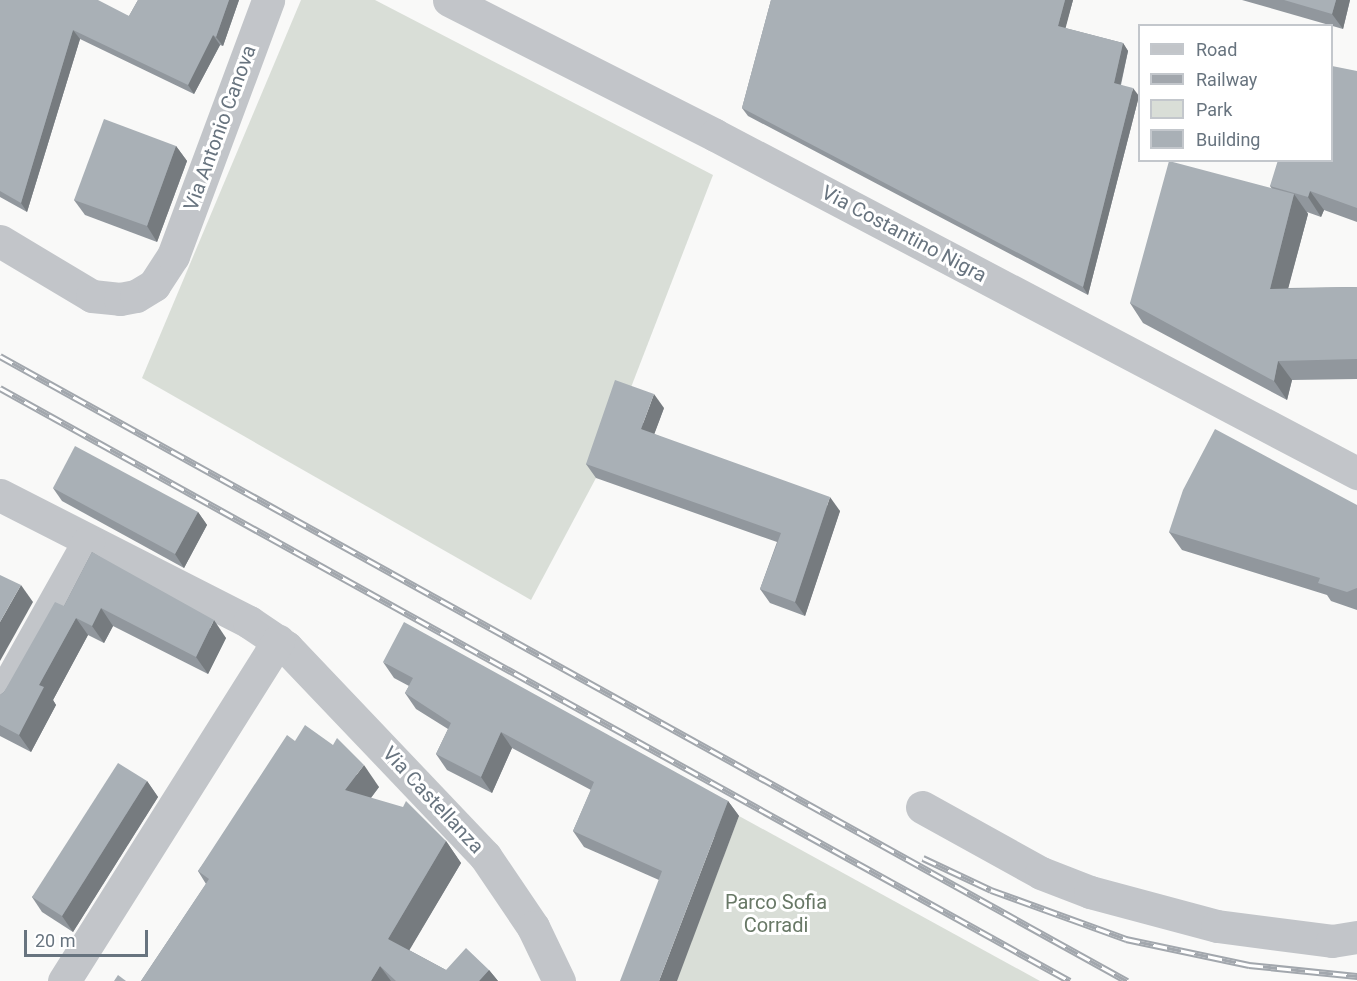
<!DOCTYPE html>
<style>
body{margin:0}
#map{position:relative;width:1357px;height:981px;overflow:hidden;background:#f9f9f8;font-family:Roboto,sans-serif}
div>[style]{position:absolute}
.green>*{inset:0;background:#d9ded7}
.minor>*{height:33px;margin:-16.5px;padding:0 16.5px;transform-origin:16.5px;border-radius:16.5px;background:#c2c5c9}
.rail>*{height:7px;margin-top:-3.5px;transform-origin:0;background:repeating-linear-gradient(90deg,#fff 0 14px,#a2a7ad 0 28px);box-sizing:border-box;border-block:2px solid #a2a7ad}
.wall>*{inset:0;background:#91979d}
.shaded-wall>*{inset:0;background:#767b7f}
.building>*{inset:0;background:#a9b0b6}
span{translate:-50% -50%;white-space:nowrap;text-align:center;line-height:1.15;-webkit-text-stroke:6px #fff;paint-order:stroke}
.street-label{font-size:20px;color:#68747f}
.park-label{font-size:20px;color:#687866}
.legend{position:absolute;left:1138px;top:24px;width:195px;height:138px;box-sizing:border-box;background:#fff;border:2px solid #c3c7cc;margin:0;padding:8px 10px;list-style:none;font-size:18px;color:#68747f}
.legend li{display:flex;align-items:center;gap:12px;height:30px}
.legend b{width:30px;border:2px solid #c3c7cc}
.scale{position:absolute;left:24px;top:930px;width:124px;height:27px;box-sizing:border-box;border:3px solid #68747f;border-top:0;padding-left:8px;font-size:18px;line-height:21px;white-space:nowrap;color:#68747f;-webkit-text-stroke:4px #fff;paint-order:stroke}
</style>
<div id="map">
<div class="green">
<i style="clip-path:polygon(301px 0,375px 0,713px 175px,596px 478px,531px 600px,142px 378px)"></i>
<i style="clip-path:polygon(739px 816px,1040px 981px,676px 981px)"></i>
</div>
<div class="minor">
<i style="left:449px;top:0;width:298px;rotate:26.9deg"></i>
<i style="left:715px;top:135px;width:726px;rotate:27.77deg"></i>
<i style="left:0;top:241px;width:107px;rotate:30.9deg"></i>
<i style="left:92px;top:296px;width:28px;rotate:6deg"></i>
<i style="left:120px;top:299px;width:16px;rotate:-11deg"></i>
<i style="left:136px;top:296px;width:21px;rotate:-31deg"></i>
<i style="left:154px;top:285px;width:35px;rotate:-57deg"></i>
<i style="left:173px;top:256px;width:273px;rotate:-69.6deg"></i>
<i style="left:0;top:495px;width:280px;rotate:27deg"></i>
<i style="left:249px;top:622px;width:45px;rotate:34deg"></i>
<i style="left:286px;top:647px;width:289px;rotate:46.4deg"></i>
<i style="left:485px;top:856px;width:86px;rotate:55.9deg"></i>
<i style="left:533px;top:927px;width:60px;rotate:64.3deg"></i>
<i style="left:0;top:699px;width:180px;rotate:-60.7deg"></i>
<i style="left:922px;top:807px;width:136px;rotate:29deg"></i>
<i style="left:1041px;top:873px;width:53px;rotate:21.2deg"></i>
<i style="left:1090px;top:892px;width:131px;rotate:15deg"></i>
<i style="left:1217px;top:926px;width:116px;rotate:7.4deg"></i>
<i style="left:1332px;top:941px;width:25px;rotate:-9deg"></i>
<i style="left:64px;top:981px;width:402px;rotate:-57.8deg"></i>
</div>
<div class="rail">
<i style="left:0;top:356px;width:1289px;rotate:29.01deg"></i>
<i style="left:0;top:388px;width:1223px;rotate:29deg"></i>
<i style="left:923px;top:858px;width:75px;rotate:25.2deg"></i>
<i style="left:991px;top:890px;width:144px;rotate:19.9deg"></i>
<i style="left:1126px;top:939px;width:126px;rotate:11.9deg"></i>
<i style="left:1249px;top:965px;width:109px;rotate:5.8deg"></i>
</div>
<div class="wall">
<i style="clip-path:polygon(0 0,129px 16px,138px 0,239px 0,223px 46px,220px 45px,194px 94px,80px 39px,27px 212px,0 197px)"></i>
<i style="clip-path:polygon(771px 0,1073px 0,1065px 28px,1123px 43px,1128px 51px,1121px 85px,1139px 96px,1088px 295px,748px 116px,742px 108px)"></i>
<i style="clip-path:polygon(1242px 0,1350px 0,1343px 29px)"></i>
<i style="clip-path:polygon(1357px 71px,1357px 222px,1324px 210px,1321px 217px,1307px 212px,1308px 214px,1288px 288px,1357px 287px,1357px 379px,1292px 380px,1287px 400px,1143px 323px,1130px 303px,1272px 189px,1270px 186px)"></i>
<i style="clip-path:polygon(176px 146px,187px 161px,157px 242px,85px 215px,74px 200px)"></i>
<i style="clip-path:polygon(664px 408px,654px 434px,840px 511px,805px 616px,770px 603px,760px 589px,777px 542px,596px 478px,586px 464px)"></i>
<i style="clip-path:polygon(53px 488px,198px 512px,207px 525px,184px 568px,62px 501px)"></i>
<i style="clip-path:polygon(1357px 505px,1357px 610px,1331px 601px,1327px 595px,1182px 550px,1169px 532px)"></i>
<i style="clip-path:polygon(92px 552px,226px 638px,208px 674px,113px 626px,104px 643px,88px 635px,53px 700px,56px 705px,31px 752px,0 736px,0 695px,4px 692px,64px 606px)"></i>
<i style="clip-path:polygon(383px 662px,728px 801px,739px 816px,659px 880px,584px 847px,573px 831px,591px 790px,512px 748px,492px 793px,447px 770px,436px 754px,448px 729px,416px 709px,405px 693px,409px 686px,394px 678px)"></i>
<i style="clip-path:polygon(295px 741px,379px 787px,371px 798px,446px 841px,461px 863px,409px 950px,446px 970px,489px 970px,498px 981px,141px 981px,206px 884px,198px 871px)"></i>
<i style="clip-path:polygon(147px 781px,158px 797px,73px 932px,42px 912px,32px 897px)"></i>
</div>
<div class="shaded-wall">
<i style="clip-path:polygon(229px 0,239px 0,223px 46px,216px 37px)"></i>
<i style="clip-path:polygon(1065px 0,1073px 0,1064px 34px,1058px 26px)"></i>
<i style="clip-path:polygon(1336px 0,1350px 0,1343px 29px,1332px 14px)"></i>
<i style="clip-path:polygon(73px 30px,80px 39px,27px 212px,21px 203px)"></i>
<i style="clip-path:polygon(213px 35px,220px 45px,194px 94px,188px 85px)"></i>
<i style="clip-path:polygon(1123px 43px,1128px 51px,1119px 91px,1114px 83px)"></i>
<i style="clip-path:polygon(1133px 88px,1139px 96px,1088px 295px,1083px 287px)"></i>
<i style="clip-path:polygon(176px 146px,187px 161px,157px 242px,147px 226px)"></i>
<i style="clip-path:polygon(1310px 191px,1324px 210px,1321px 217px,1308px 197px)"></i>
<i style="clip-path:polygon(1294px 194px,1308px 214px,1283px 308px,1270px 289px)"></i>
<i style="clip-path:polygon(1278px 361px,1292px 380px,1287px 400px,1274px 381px)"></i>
<i style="clip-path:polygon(654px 394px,664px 408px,651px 443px,641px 429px)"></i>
<i style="clip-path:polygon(830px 497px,840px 511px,805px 616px,795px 602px)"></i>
<i style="clip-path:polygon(198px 512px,207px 525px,184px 568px,175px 554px)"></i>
<i style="clip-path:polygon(21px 585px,33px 602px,0 661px,0 622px)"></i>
<i style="clip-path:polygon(101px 608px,113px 626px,104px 643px,92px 626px)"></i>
<i style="clip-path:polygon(76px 618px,88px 635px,53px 700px,56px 705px,31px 752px,19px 735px,39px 685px)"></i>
<i style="clip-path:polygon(214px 620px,226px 638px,208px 674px,196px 657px)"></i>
<i style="clip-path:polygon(501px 732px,512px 748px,492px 793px,481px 777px)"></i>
<i style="clip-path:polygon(364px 765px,379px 787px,360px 812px,345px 790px)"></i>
<i style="clip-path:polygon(147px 781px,158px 797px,73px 932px,62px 916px)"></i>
<i style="clip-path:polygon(728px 801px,739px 816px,677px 981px,659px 981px)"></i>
<i style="clip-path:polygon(446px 841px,461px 863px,403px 961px,388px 939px)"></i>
<i style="clip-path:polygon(380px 966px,391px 981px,371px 981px)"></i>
<i style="clip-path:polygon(489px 970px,498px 981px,479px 981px)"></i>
</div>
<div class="building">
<i style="clip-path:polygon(0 0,98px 0,129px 16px,138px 0,229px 0,216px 37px,213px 35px,188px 85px,73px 30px,21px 203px,0 191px)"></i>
<i style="clip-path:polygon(771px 0,1065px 0,1058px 26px,1123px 43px,1114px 83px,1133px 88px,1083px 287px,742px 108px)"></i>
<i style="clip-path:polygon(1284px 0,1336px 0,1332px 14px)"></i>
<i style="clip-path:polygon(1332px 66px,1357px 71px,1357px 208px,1310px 191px,1308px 197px,1270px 186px,1278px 160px,1332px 160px)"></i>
<i style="clip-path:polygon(104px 119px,176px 146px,147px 226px,74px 200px)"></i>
<i style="clip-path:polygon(1169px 161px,1294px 194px,1270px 289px,1357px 287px,1357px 359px,1278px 361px,1274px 381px,1130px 303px)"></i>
<i style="clip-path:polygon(615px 380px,654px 394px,641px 429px,830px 497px,795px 602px,760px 589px,781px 533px,586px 464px)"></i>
<i style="clip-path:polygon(1215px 429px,1357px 505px,1357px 588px,1347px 592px,1318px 583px,1320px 578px,1169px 532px,1183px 490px)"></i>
<i style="clip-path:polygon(75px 446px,198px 512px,175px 554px,53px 488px)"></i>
<i style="clip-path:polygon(92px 552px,214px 620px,196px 657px,101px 608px,92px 626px,76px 618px,39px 685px,44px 687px,19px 735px,0 725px,0 695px,4px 692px,55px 602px,64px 606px)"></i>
<i style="clip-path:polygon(0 575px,21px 585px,0 622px)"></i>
<i style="clip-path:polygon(404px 622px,728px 801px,659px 981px,620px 981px,662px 871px,573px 831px,594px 782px,501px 732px,481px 777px,436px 754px,451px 723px,405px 693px,413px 678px,383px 662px)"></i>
<i style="clip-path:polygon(305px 725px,333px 745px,337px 738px,364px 765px,345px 790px,403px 807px,406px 801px,446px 841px,388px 939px,446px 970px,466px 948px,489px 970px,479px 981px,396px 981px,380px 966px,371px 981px,141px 981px,209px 879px,198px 871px,287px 735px,295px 741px)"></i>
<i style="clip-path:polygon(118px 763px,147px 781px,62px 916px,32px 897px)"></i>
<i style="clip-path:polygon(118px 975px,126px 981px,114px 981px)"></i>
</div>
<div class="street-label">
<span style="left:220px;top:128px;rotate:-70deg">Via Antonio Canova</span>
<span style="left:904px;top:234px;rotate:28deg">Via Costantino Nigra</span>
<span style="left:433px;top:800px;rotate:47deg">Via Castellanza</span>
</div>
<div class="park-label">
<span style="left:776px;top:914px">Parco Sofia<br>Corradi</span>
</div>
<ul class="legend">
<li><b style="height:8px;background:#c2c5c9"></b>Road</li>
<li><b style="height:8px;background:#a2a7ad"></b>Railway</li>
<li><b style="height:16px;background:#d9ded7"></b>Park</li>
<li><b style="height:16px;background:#a9b0b6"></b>Building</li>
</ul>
<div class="scale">20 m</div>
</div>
